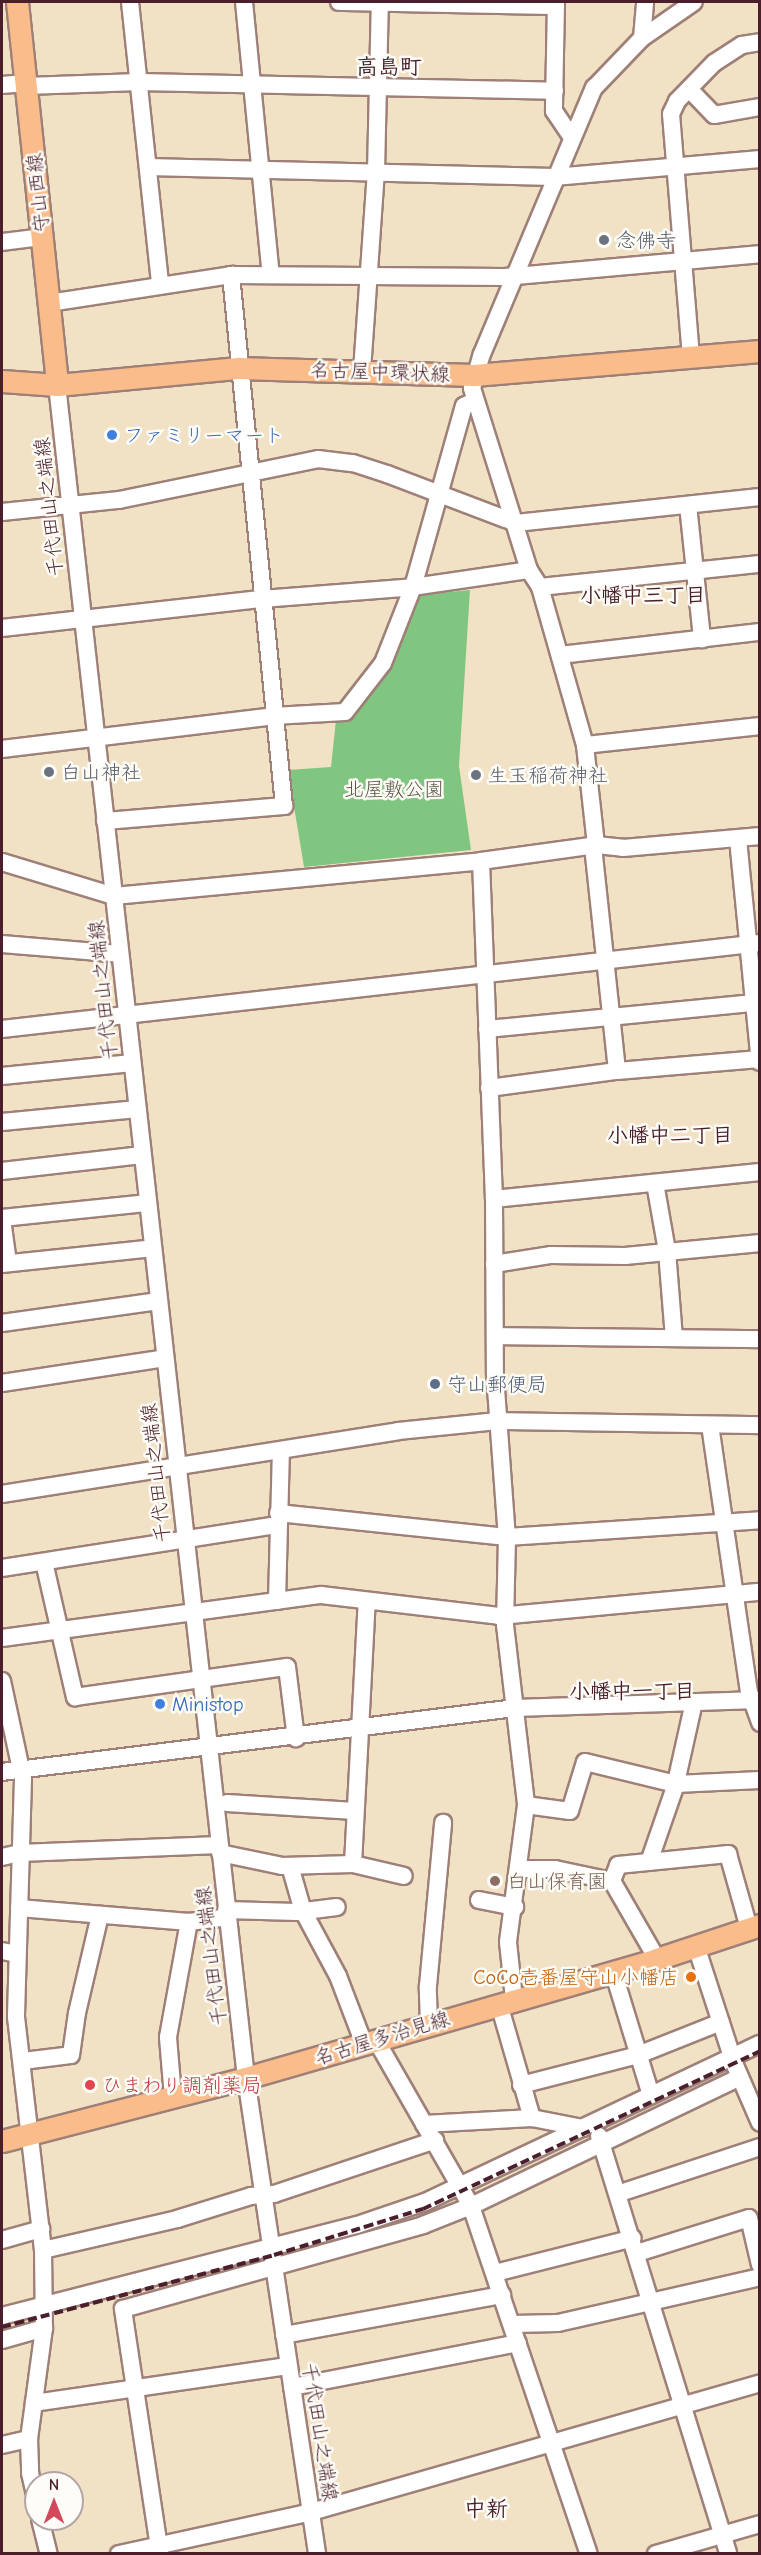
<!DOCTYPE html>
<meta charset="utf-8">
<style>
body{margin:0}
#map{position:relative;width:761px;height:2555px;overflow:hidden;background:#f2e2c5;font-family:"Comic Neue","Klee One",sans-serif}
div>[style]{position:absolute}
.green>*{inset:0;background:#80c681}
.roads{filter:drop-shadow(2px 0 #9e8078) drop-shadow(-2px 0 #9e8078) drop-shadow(0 2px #9e8078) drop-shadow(0 -2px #9e8078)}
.minor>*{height:16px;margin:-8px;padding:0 8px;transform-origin:8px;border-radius:8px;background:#fff}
.major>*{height:21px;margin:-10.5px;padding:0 10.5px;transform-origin:10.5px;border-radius:10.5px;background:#f9bc8a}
.rail>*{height:4px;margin-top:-2px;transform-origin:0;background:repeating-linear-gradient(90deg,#4a1f2b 0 9px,transparent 0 13.5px)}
.dots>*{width:16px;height:16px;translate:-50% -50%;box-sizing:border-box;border:3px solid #fdfcf7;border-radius:50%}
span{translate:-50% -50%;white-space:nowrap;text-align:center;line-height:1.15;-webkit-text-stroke:5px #fdfcf7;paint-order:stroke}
.street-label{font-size:20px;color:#4a1f2b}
.worship-label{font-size:20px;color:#5b616d}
.left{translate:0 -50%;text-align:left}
.shop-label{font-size:20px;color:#366cbe}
.park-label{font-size:20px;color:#5d5949}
.service-label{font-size:20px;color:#4e5e75}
.education-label{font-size:20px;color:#785e54}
.food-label{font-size:20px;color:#c56008}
.right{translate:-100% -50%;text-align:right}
.health-label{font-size:20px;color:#be3a42}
.neighbourhood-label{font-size:21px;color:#4a1f2b;font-weight:700}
.quarter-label{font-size:22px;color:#4a1f2b;font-weight:700}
.frame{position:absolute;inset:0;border:3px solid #4a1f2b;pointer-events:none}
.north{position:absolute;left:24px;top:2471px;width:60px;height:60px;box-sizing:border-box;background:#fdfcf7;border:2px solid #b5a4a5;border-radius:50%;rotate:0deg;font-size:16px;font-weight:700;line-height:24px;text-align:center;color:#4a1f2b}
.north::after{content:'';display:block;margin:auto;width:21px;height:27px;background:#d1495b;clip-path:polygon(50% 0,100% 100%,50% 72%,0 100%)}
</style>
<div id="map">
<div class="green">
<i style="clip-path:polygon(470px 590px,459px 766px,471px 850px,304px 867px,288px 770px,331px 767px,336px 720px,351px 720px,393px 666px,419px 595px)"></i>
</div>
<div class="roads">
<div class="minor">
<i style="left:130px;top:2px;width:285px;rotate:83.9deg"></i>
<i style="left:244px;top:2px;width:274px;rotate:84.4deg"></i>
<i style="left:339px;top:2px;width:217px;rotate:1.1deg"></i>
<i style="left:556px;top:2px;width:109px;rotate:91.1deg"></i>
<i style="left:554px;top:111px;width:30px;rotate:56deg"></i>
<i style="left:642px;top:38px;width:36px;rotate:-85deg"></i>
<i style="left:2px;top:85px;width:24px;rotate:-5deg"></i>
<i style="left:26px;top:86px;width:113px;rotate:-2deg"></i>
<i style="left:139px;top:82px;width:416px;rotate:1.2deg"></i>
<i style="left:689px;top:89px;width:36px;rotate:46deg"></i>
<i style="left:714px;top:115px;width:47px;rotate:-9.9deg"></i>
<i style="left:148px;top:167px;width:406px;rotate:1.4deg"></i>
<i style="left:554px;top:177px;width:207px;rotate:-5deg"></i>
<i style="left:2px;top:242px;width:40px;rotate:-7.1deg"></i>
<i style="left:49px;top:303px;width:184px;rotate:-8.7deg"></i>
<i style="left:231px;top:275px;width:273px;rotate:0.4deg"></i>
<i style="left:504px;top:277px;width:257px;rotate:-5.1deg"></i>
<i style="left:691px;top:357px;width:244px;rotate:-94.7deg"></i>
<i style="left:671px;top:114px;width:14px;rotate:-65deg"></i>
<i style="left:677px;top:101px;width:53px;rotate:-45.8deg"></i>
<i style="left:714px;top:63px;width:33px;rotate:-33deg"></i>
<i style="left:742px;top:45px;width:18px;rotate:-9deg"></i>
<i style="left:362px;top:371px;width:199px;rotate:-86deg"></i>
<i style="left:376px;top:172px;width:170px;rotate:-88.7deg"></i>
<i style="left:57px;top:385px;width:1704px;rotate:83.63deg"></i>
<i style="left:246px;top:2078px;width:481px;rotate:81.5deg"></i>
<i style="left:688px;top:505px;width:135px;rotate:84deg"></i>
<i style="left:2px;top:512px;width:118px;rotate:-5.9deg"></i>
<i style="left:119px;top:500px;width:203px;rotate:-11.6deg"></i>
<i style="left:318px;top:459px;width:35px;rotate:7deg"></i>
<i style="left:353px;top:463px;width:36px;rotate:18deg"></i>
<i style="left:387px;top:474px;width:138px;rotate:20.8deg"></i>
<i style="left:516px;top:523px;width:245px;rotate:-6.1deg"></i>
<i style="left:540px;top:587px;width:221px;rotate:-6deg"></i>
<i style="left:2px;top:628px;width:262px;rotate:-6.4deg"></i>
<i style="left:262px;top:599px;width:151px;rotate:-4.5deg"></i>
<i style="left:413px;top:587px;width:117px;rotate:-8.3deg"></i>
<i style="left:560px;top:655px;width:201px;rotate:-6.6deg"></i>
<i style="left:585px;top:745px;width:176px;rotate:-6.2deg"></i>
<i style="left:2px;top:749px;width:273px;rotate:-6.9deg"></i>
<i style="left:273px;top:716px;width:72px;rotate:-3.2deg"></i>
<i style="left:345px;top:712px;width:62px;rotate:-52.2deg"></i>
<i style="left:383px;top:663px;width:82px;rotate:-68.5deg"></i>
<i style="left:413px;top:587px;width:188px;rotate:-74.3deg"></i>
<i style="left:464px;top:406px;width:11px;rotate:-27deg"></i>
<i style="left:105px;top:821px;width:180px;rotate:-4.8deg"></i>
<i style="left:284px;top:806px;width:534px;rotate:-95.7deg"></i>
<i style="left:738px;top:839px;width:224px;rotate:84.4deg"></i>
<i style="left:596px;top:845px;width:101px;rotate:-96.3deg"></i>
<i style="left:585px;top:745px;width:164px;rotate:-105.9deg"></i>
<i style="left:540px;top:587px;width:20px;rotate:-123deg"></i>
<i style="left:529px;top:570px;width:191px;rotate:-107.4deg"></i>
<i style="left:472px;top:388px;width:35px;rotate:-74deg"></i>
<i style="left:482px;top:354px;width:289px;rotate:-67.2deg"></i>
<i style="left:594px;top:88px;width:69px;rotate:-46.2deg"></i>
<i style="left:642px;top:38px;width:63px;rotate:-34.7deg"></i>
<i style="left:593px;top:846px;width:226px;rotate:83.9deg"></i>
<i style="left:481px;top:861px;width:338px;rotate:87.8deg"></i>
<i style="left:494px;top:1199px;width:176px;rotate:89.7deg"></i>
<i style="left:495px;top:1375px;width:162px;rotate:85.8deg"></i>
<i style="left:507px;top:1537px;width:88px;rotate:91.3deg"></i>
<i style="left:505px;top:1625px;width:181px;rotate:83.3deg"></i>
<i style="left:526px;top:1805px;width:138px;rotate:97.5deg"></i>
<i style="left:508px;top:1942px;width:57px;rotate:84deg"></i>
<i style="left:2px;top:862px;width:117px;rotate:16.9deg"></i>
<i style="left:114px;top:896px;width:369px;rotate:-5.4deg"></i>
<i style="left:481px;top:861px;width:116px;rotate:-7.9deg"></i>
<i style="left:596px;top:845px;width:27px;rotate:6deg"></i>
<i style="left:623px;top:848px;width:138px;rotate:-5deg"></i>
<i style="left:2px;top:944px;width:118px;rotate:4.8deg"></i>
<i style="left:2px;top:1029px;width:763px;rotate:-6.47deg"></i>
<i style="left:487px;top:1029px;width:268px;rotate:-5.6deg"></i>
<i style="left:2px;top:1076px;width:131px;rotate:-5.7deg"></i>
<i style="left:489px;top:1088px;width:129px;rotate:-7.6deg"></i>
<i style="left:617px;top:1071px;width:143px;rotate:-4.8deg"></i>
<i style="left:2px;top:1122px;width:136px;rotate:-5.5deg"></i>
<i style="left:2px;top:1171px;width:141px;rotate:-6.5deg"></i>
<i style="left:655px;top:1183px;width:69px;rotate:80deg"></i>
<i style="left:667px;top:1251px;width:87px;rotate:85.4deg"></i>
<i style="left:494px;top:1199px;width:267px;rotate:-5.8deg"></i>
<i style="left:2px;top:1218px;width:147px;rotate:-5.9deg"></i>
<i style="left:2px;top:1219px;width:44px;rotate:82.2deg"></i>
<i style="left:2px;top:1264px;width:152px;rotate:-6deg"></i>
<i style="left:494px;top:1264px;width:58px;rotate:-9deg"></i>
<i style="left:551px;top:1255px;width:74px;rotate:0.8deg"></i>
<i style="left:625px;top:1256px;width:136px;rotate:-5.5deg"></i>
<i style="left:2px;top:1323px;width:158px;rotate:-8deg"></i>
<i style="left:496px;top:1336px;width:264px;rotate:0.7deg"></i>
<i style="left:2px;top:1383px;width:165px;rotate:-8.7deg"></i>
<i style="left:710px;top:1425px;width:270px;rotate:81.7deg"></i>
<i style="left:749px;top:1692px;width:33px;rotate:70deg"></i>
<i style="left:2px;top:1494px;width:401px;rotate:-9deg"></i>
<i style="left:398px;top:1431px;width:100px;rotate:-5.7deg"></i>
<i style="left:498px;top:1421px;width:262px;rotate:0.9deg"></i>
<i style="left:278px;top:1513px;width:230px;rotate:6deg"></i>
<i style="left:507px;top:1537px;width:254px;rotate:-3.8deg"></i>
<i style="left:44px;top:1562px;width:139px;rotate:77.1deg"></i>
<i style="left:75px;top:1697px;width:214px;rotate:-8.1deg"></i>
<i style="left:287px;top:1667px;width:72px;rotate:82.8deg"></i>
<i style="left:2px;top:1568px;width:279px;rotate:-8.9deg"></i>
<i style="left:277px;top:1601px;width:148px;rotate:-88.5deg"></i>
<i style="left:2px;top:1638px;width:322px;rotate:-7.7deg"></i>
<i style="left:321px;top:1595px;width:179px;rotate:6.7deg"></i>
<i style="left:499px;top:1616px;width:262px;rotate:-5.3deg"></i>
<i style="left:2px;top:1681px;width:100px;rotate:77.9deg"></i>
<i style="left:23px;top:1779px;width:238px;rotate:91.7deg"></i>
<i style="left:16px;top:2017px;width:235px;rotate:83.4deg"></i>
<i style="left:43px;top:2250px;width:78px;rotate:89.3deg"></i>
<i style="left:44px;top:2328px;width:112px;rotate:97.7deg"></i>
<i style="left:29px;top:2439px;width:34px;rotate:88deg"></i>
<i style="left:30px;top:2473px;width:28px;rotate:77deg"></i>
<i style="left:2px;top:1772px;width:517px;rotate:-7.11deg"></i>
<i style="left:515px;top:1708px;width:245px;rotate:-1.9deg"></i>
<i style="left:227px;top:1803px;width:128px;rotate:3.6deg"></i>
<i style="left:526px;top:1805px;width:44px;rotate:7.8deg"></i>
<i style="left:570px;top:1811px;width:51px;rotate:-73deg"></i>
<i style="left:585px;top:1762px;width:94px;rotate:13.6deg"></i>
<i style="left:676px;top:1784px;width:84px;rotate:-2.7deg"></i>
<i style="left:220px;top:1853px;width:63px;rotate:11.8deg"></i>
<i style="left:282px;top:1866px;width:71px;rotate:-1.6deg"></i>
<i style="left:353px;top:1864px;width:52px;rotate:13.2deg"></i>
<i style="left:2px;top:1857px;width:18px;rotate:-13deg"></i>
<i style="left:20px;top:1853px;width:199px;rotate:-2.3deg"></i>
<i style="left:649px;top:1862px;width:79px;rotate:-70.9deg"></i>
<i style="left:675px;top:1787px;width:87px;rotate:-77.4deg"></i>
<i style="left:353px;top:1864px;width:263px;rotate:-87deg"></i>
<i style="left:290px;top:1866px;width:47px;rotate:73.9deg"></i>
<i style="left:303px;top:1911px;width:74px;rotate:61.7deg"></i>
<i style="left:338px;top:1976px;width:73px;rotate:69.1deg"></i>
<i style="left:520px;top:1869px;width:35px"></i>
<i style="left:555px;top:1869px;width:58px;rotate:11.9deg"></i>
<i style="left:612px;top:1881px;width:90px;rotate:60deg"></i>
<i style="left:612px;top:1881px;width:17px;rotate:-69deg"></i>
<i style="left:618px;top:1865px;width:111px;rotate:-5.7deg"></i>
<i style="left:728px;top:1854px;width:77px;rotate:74.2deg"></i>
<i style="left:479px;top:1900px;width:37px;rotate:11deg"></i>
<i style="left:19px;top:1908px;width:171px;rotate:4.7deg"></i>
<i style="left:189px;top:1922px;width:38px;rotate:-7deg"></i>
<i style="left:226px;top:1910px;width:71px;rotate:1.6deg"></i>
<i style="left:297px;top:1912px;width:40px;rotate:-7.1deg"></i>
<i style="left:696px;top:1946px;width:123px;rotate:72deg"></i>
<i style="left:734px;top:2063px;width:65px;rotate:66.6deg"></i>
<i style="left:2px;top:1951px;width:15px;rotate:11deg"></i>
<i style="left:613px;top:1971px;width:130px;rotate:73deg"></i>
<i style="left:499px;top:2004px;width:119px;rotate:73.9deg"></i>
<i style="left:532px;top:2118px;width:52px;rotate:11.1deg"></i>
<i style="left:429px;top:2024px;width:38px;rotate:-92deg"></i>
<i style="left:428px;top:1986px;width:164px;rotate:-84.7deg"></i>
<i style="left:376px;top:2040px;width:191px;rotate:60.2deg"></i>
<i style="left:471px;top:2206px;width:367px;rotate:71.3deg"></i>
<i style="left:23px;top:2061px;width:48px;rotate:-7.1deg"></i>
<i style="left:71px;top:2055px;width:42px;rotate:-81.9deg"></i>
<i style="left:77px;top:2013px;width:101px;rotate:-76.8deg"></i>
<i style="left:521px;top:2085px;width:121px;rotate:-14.4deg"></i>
<i style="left:638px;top:2055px;width:89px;rotate:-21.7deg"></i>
<i style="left:173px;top:2097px;width:60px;rotate:-94.8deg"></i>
<i style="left:168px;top:2037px;width:117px;rotate:-79.7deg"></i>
<i style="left:424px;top:2124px;width:108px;rotate:-3.2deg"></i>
<i style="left:599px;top:2136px;width:437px;rotate:72.8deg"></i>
<i style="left:620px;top:2193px;width:147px;rotate:-18.2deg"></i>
<i style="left:2px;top:2240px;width:41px;rotate:-15.8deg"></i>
<i style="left:43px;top:2250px;width:138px;rotate:-13deg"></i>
<i style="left:177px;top:2219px;width:77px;rotate:-17.3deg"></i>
<i style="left:251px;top:2196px;width:23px;rotate:-5deg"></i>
<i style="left:274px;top:2194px;width:170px;rotate:-18.5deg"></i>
<i style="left:637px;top:2253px;width:117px;rotate:-17.4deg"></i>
<i style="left:749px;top:2218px;width:48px;rotate:76.8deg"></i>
<i style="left:495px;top:2273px;width:142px;rotate:-14.2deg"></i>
<i style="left:2px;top:2316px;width:366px;rotate:-14.4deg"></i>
<i style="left:357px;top:2225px;width:72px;rotate:-18.7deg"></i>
<i style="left:425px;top:2202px;width:370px;rotate:-25.3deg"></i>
<i style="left:513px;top:2324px;width:45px;rotate:-1.3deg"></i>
<i style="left:558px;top:2323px;width:207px;rotate:-12.8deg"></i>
<i style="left:284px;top:2335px;width:222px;rotate:-10.4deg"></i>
<i style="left:2px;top:2340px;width:44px;rotate:-15.9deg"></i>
<i style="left:292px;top:2387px;width:230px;rotate:-11deg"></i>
<i style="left:34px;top:2403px;width:257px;rotate:-8.3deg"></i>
<i style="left:2px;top:2445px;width:28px;rotate:-13deg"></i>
<i style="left:40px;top:2519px;width:36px;rotate:76deg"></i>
<i style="left:119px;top:2554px;width:197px;rotate:-12.3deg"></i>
<i style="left:311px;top:2512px;width:467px;rotate:-16deg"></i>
<i style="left:160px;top:2554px;width:248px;rotate:-98.6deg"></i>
<i style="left:123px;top:2309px;width:312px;rotate:-15.6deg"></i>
<i style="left:423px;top:2225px;width:52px;rotate:-21.6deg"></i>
<i style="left:471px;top:2206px;width:298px;rotate:-25.6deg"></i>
<i style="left:656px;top:2554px;width:108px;rotate:-16.1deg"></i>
</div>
<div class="major">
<i style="left:17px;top:2px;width:385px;rotate:84deg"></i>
<i style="left:2px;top:381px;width:55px;rotate:4.2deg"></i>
<i style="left:57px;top:385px;width:182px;rotate:-5.4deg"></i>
<i style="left:238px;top:368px;width:236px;rotate:1.7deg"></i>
<i style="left:474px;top:375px;width:287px;rotate:-4.8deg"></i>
<i style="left:2px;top:2141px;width:252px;rotate:-14.5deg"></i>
<i style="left:246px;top:2078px;width:428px;rotate:-16.1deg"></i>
<i style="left:657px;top:1959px;width:108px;rotate:-18.3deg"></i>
</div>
</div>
<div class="rail">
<i style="left:2px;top:2327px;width:281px;rotate:-14.8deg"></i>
<i style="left:274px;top:2255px;width:156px;rotate:-17.2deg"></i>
<i style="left:423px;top:2209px;width:372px;rotate:-25.1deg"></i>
</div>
<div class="dots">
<i style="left:604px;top:240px;background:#6b7280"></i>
<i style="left:112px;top:435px;background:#3f7fe0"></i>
<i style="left:49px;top:772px;background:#6b7280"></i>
<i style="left:476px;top:775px;background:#6b7280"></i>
<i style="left:435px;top:1384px;background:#5c6f8a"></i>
<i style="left:160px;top:1704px;background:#3f7fe0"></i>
<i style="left:495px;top:1881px;background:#8d6e63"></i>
<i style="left:691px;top:1977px;background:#e8710a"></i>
<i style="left:90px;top:2085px;background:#e0444e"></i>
</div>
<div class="street-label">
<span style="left:38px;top:193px;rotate:-96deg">守山西線</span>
<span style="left:380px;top:372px;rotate:2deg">名古屋中環状線</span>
<span style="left:49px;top:507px;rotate:-96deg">千代田山之端線</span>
<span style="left:103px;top:990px;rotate:-96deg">千代田山之端線</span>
<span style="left:156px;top:1473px;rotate:-96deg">千代田山之端線</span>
<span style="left:211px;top:1956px;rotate:-97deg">千代田山之端線</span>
<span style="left:382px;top:2038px;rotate:-17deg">名古屋多治見線</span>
<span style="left:320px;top:2432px;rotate:81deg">千代田山之端線</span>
</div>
<div class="worship-label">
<span class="left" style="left:616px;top:240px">念佛寺</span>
<span class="left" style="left:61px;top:772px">白山神社</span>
<span class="left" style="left:488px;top:775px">生玉稲荷神社</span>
</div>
<div class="shop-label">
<span class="left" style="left:124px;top:435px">ファミリーマート</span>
<span class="left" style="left:172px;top:1704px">Ministop</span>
</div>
<div class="park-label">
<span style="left:394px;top:789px">北屋敷公園</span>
</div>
<div class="service-label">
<span class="left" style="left:447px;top:1384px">守山郵便局</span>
</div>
<div class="education-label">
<span class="left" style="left:507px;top:1881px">白山保育園</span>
</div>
<div class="food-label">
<span class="right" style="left:679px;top:1977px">CoCo壱番屋守山小幡店</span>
</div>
<div class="health-label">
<span class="left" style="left:102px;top:2085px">ひまわり調剤薬局</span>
</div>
<div class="neighbourhood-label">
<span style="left:643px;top:595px">小幡中三丁目</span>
<span style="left:670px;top:1135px">小幡中二丁目</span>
<span style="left:632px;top:1691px">小幡中一丁目</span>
</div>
<div class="quarter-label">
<span style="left:389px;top:68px">高島町</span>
<span style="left:486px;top:2510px">中新</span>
</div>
<div class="frame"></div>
<div class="north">N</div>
</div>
